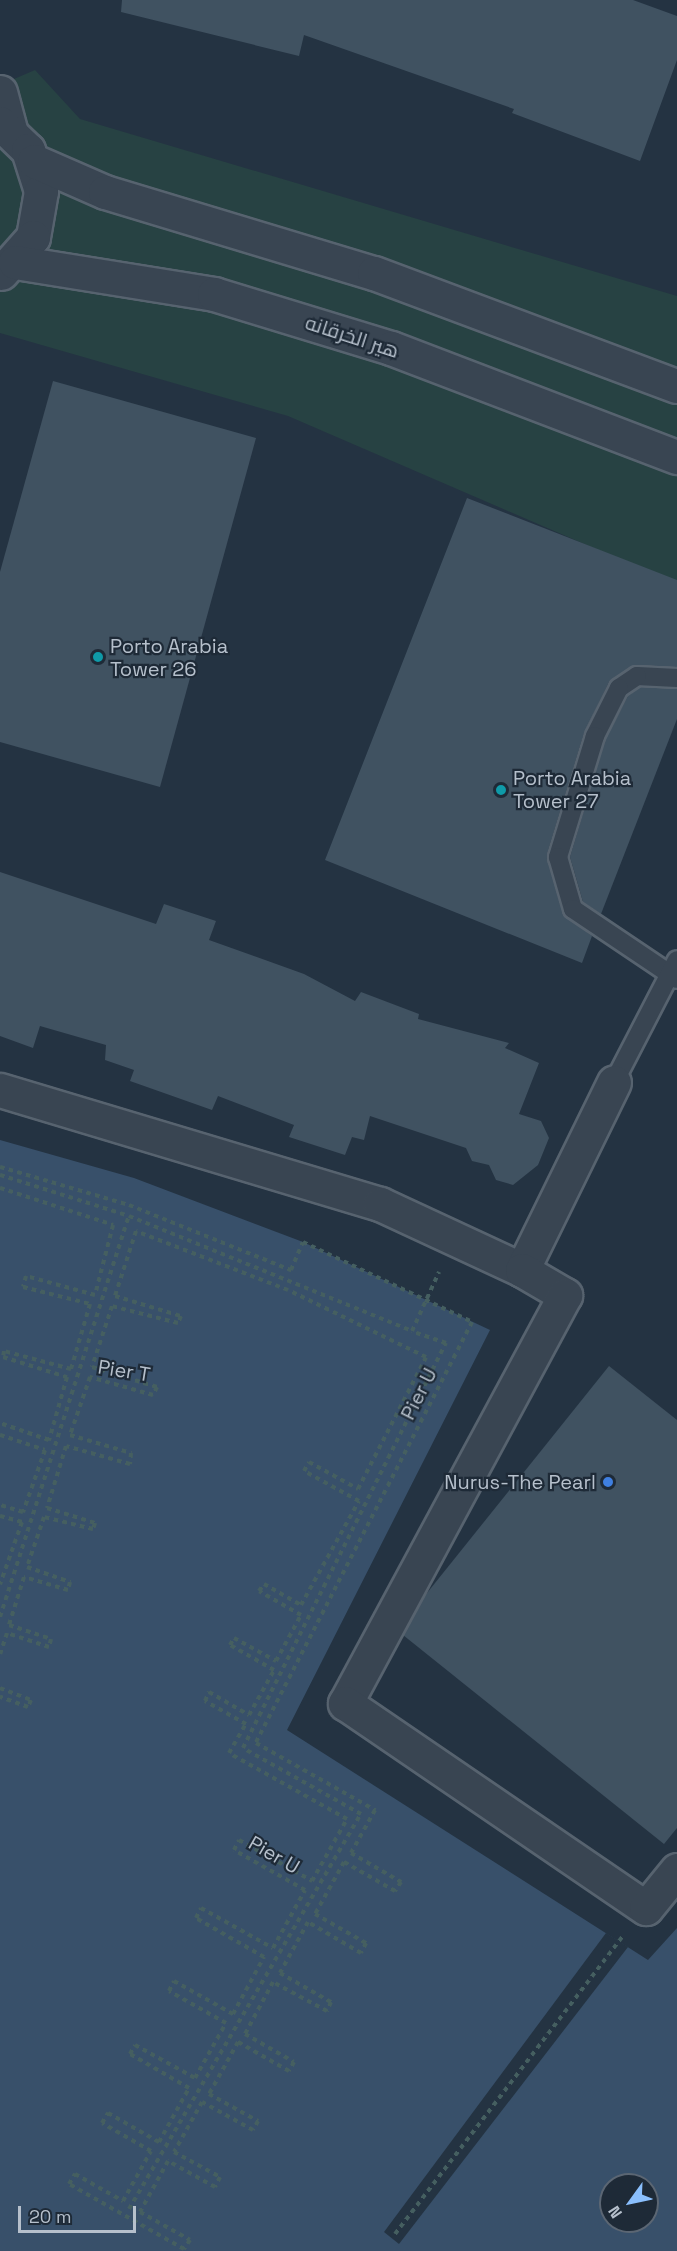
<!DOCTYPE html>
<meta charset="utf-8">
<style>
body{margin:0}
#map{position:relative;width:677px;height:2251px;overflow:hidden;background:#243342;font-family:"Space Grotesk",Cairo,sans-serif}
div>[style]{position:absolute}
.green>*{inset:0;background:#274243}
.water>*{inset:0;background:#38506a}
.pier>*{inset:0;background:#243342}
.building>*{inset:0;background:#405261}
.path>*{height:4px;margin-top:-2px;transform-origin:0;background:repeating-linear-gradient(90deg,#455f60 0 4.5px,transparent 0 9px)}
.roads{filter:drop-shadow(2px 0 #57636f) drop-shadow(-2px 0 #57636f) drop-shadow(0 2px #57636f) drop-shadow(0 -2px #57636f)}
.lane>*{height:18px;margin:-9px;padding:0 9px;transform-origin:9px;border-radius:9px;background:#394552}
.street>*{height:33px;margin:-16.5px;padding:0 16.5px;transform-origin:16.5px;border-radius:16.5px;background:#394552}
.dots>*{width:16px;height:16px;translate:-50% -50%;box-sizing:border-box;border:3px solid #1e2a37;border-radius:50%}
span{translate:-50% -50%;white-space:nowrap;text-align:center;line-height:1.15;-webkit-text-stroke:4.5px #1e2a37;paint-order:stroke}
.street-label{font-size:20px;color:#b6c0cc}
.poi-label{font-size:20px;color:#b6c0cc}
.left{translate:0 -50%;text-align:left}
.right{translate:-100% -50%;text-align:right}
.north{position:absolute;left:599px;top:2173px;width:60px;height:60px;box-sizing:border-box;background:#1e2a37;border:2px solid #5b6673;border-radius:50%;rotate:237deg;font-size:16px;font-weight:700;line-height:24px;text-align:center;color:#b6c0cc}
.north::after{content:'';display:block;margin:auto;width:21px;height:27px;background:#8abffd;clip-path:polygon(50% 0,100% 100%,50% 72%,0 100%)}
.scale{position:absolute;left:18px;top:2206px;width:118px;height:27px;box-sizing:border-box;border:3px solid #b6c0cc;border-top:0;padding-left:8px;font-size:18px;line-height:21px;white-space:nowrap;color:#b6c0cc;-webkit-text-stroke:4px #1e2a37;paint-order:stroke}
</style>
<div id="map">
<div class="green">
<i style="clip-path:polygon(35px 70px,80px 119px,677px 296px,677px 584px,288px 416px,0 333px,0 85px)"></i>
</div>
<div class="water">
<i style="clip-path:polygon(evenodd,0 1140px,134px 1178px,303px 1242px,490px 1330px,287px 1730px,648px 1960px,677px 1928px,677px 2251px,0 2251px,0 1140px,611px 2185px,647px 2185px,647px 2221px,611px 2221px,611px 2185px)"></i>
</div>
<div class="pier">
<i style="clip-path:polygon(606px 1933px,628px 1947px,399px 2244px,384px 2232px)"></i>
</div>
<div class="building">
<i style="clip-path:polygon(122px 0,633px 0,677px 16px,677px 60px,640px 161px,512px 113px,514px 109px,304px 35px,299px 56px,121px 12px)"></i>
<i style="clip-path:polygon(53px 381px,256px 438px,160px 787px,0 742px,0 572px)"></i>
<i style="clip-path:polygon(467px 498px,677px 580px,677px 667px,637px 665px,609px 682px,584px 733px,547px 854px,563px 913px,592px 936px,582px 963px,325px 860px)"></i>
<i style="clip-path:polygon(640px 687px,677px 689px,677px 719px,601px 914px,583px 902px,570px 857px,605px 740px,628px 696px)"></i>
<i style="clip-path:polygon(0 872px,156px 924px,164px 904px,216px 921px,209px 940px,304px 974px,355px 1001px,361px 992px,419px 1014px,418px 1019px,509px 1043px,505px 1048px,539px 1063px,519px 1114px,541px 1121px,549px 1138px,538px 1165px,513px 1185px,496px 1180px,489px 1165px,472px 1161px,466px 1148px,370px 1116px,364px 1140px,352px 1137px,345px 1155px,289px 1137px,294px 1125px,218px 1096px,212px 1110px,130px 1081px,134px 1070px,105px 1060px,106px 1045px,40px 1026px,33px 1048px,0 1036px)"></i>
<i style="clip-path:polygon(609px 1366px,677px 1420px,677px 1828px,664px 1844px,403px 1635px,423px 1598px)"></i>
</div>
<div class="path">
<i style="left:0;top:1167px;width:134px;rotate:16.4deg"></i>
<i style="left:129px;top:1205px;width:175px;rotate:21.9deg"></i>
<i style="left:291px;top:1270px;width:30px;rotate:-67deg"></i>
<i style="left:303px;top:1242px;width:187px;rotate:25.3deg"></i>
<i style="left:472px;top:1322px;width:473px;rotate:117.2deg"></i>
<i style="left:256px;top:1743px;width:137px;rotate:29.4deg"></i>
<i style="left:375px;top:1810px;width:49px;rotate:119.2deg"></i>
<i style="left:351px;top:1853px;width:58px;rotate:30.1deg"></i>
<i style="left:401px;top:1882px;width:11px;rotate:124deg"></i>
<i style="left:395px;top:1891px;width:59px;rotate:-150.4deg"></i>
<i style="left:344px;top:1862px;width:60px;rotate:119.1deg"></i>
<i style="left:315px;top:1914px;width:59px;rotate:29.6deg"></i>
<i style="left:366px;top:1943px;width:11px;rotate:117deg"></i>
<i style="left:361px;top:1953px;width:61px;rotate:-149.7deg"></i>
<i style="left:308px;top:1922px;width:58px;rotate:118.8deg"></i>
<i style="left:280px;top:1973px;width:59px;rotate:29.6deg"></i>
<i style="left:331px;top:2002px;width:10px;rotate:114deg"></i>
<i style="left:327px;top:2011px;width:61px;rotate:-151.8deg"></i>
<i style="left:273px;top:1982px;width:59px;rotate:118.3deg"></i>
<i style="left:245px;top:2034px;width:56px;rotate:29.7deg"></i>
<i style="left:294px;top:2062px;width:10px;rotate:119deg"></i>
<i style="left:289px;top:2071px;width:59px;rotate:-150.4deg"></i>
<i style="left:238px;top:2042px;width:60px;rotate:119.1deg"></i>
<i style="left:209px;top:2094px;width:56px;rotate:28.9deg"></i>
<i style="left:258px;top:2121px;width:10px;rotate:119deg"></i>
<i style="left:253px;top:2130px;width:58px;rotate:-151.2deg"></i>
<i style="left:202px;top:2102px;width:57px;rotate:119.2deg"></i>
<i style="left:174px;top:2152px;width:52px;rotate:28.5deg"></i>
<i style="left:220px;top:2177px;width:11px;rotate:117deg"></i>
<i style="left:215px;top:2187px;width:54px;rotate:-151deg"></i>
<i style="left:168px;top:2161px;width:58px;rotate:118.8deg"></i>
<i style="left:140px;top:2212px;width:57px;rotate:29.2deg"></i>
<i style="left:190px;top:2240px;width:11px;rotate:124deg"></i>
<i style="left:184px;top:2249px;width:132px;rotate:-150.5deg"></i>
<i style="left:69px;top:2184px;width:12px;rotate:-59deg"></i>
<i style="left:75px;top:2174px;width:55px;rotate:29.4deg"></i>
<i style="left:123px;top:2201px;width:57px;rotate:-60.8deg"></i>
<i style="left:151px;top:2151px;width:56px;rotate:-150.3deg"></i>
<i style="left:102px;top:2123px;width:12px;rotate:-59deg"></i>
<i style="left:108px;top:2113px;width:59px;rotate:29.6deg"></i>
<i style="left:159px;top:2142px;width:62px;rotate:-60.9deg"></i>
<i style="left:189px;top:2088px;width:68px;rotate:-150deg"></i>
<i style="left:130px;top:2054px;width:10px;rotate:-61deg"></i>
<i style="left:135px;top:2045px;width:68px;rotate:28.8deg"></i>
<i style="left:195px;top:2078px;width:63px;rotate:-60.6deg"></i>
<i style="left:226px;top:2023px;width:65px;rotate:-150.7deg"></i>
<i style="left:169px;top:1991px;width:11px;rotate:-63deg"></i>
<i style="left:174px;top:1981px;width:68px;rotate:29.2deg"></i>
<i style="left:233px;top:2014px;width:65px;rotate:-61.5deg"></i>
<i style="left:264px;top:1957px;width:78px;rotate:-150.2deg"></i>
<i style="left:196px;top:1918px;width:11px;rotate:-63deg"></i>
<i style="left:201px;top:1908px;width:82px;rotate:29.1deg"></i>
<i style="left:273px;top:1948px;width:66px;rotate:-61.1deg"></i>
<i style="left:305px;top:1890px;width:81px;rotate:-150.6deg"></i>
<i style="left:234px;top:1850px;width:11px;rotate:-63deg"></i>
<i style="left:239px;top:1840px;width:84px;rotate:29.3deg"></i>
<i style="left:312px;top:1881px;width:71px;rotate:-60.6deg"></i>
<i style="left:347px;top:1819px;width:135px;rotate:-150.8deg"></i>
<i style="left:229px;top:1753px;width:34px;rotate:-60deg"></i>
<i style="left:246px;top:1724px;width:47px;rotate:-150.7deg"></i>
<i style="left:205px;top:1701px;width:10px;rotate:-66deg"></i>
<i style="left:209px;top:1692px;width:46px;rotate:29.9deg"></i>
<i style="left:249px;top:1715px;width:51px;rotate:-60.9deg"></i>
<i style="left:274px;top:1670px;width:51px;rotate:-150.4deg"></i>
<i style="left:230px;top:1645px;width:8px;rotate:-60deg"></i>
<i style="left:234px;top:1638px;width:48px;rotate:28.7deg"></i>
<i style="left:276px;top:1661px;width:52px;rotate:-61.5deg"></i>
<i style="left:301px;top:1615px;width:48px;rotate:-150.3deg"></i>
<i style="left:259px;top:1591px;width:9px;rotate:-54deg"></i>
<i style="left:264px;top:1584px;width:43px;rotate:29.6deg"></i>
<i style="left:301px;top:1605px;width:119px;rotate:-60.9deg"></i>
<i style="left:359px;top:1501px;width:63px;rotate:-151.4deg"></i>
<i style="left:304px;top:1471px;width:10px;rotate:-61deg"></i>
<i style="left:309px;top:1462px;width:56px;rotate:28.9deg"></i>
<i style="left:358px;top:1489px;width:148px;rotate:-62.7deg"></i>
<i style="left:426px;top:1357px;width:153px;rotate:-154.1deg"></i>
<i style="left:288px;top:1290px;width:163px;rotate:-158.8deg"></i>
<i style="left:136px;top:1231px;width:68px;rotate:107.9deg"></i>
<i style="left:115px;top:1296px;width:69px;rotate:16.9deg"></i>
<i style="left:181px;top:1316px;width:8px;rotate:113deg"></i>
<i style="left:178px;top:1323px;width:68px;rotate:-165.6deg"></i>
<i style="left:112px;top:1306px;width:64px;rotate:108.2deg"></i>
<i style="left:92px;top:1367px;width:68px;rotate:17.1deg"></i>
<i style="left:157px;top:1387px;width:9px;rotate:117deg"></i>
<i style="left:153px;top:1395px;width:66px;rotate:-164.1deg"></i>
<i style="left:90px;top:1377px;width:61px;rotate:109deg"></i>
<i style="left:70px;top:1435px;width:64px;rotate:16.4deg"></i>
<i style="left:131px;top:1453px;width:11px;rotate:95deg"></i>
<i style="left:130px;top:1464px;width:66px;rotate:-164.3deg"></i>
<i style="left:66px;top:1446px;width:65px;rotate:107deg"></i>
<i style="left:47px;top:1508px;width:50px;rotate:17.4deg"></i>
<i style="left:95px;top:1523px;width:6px;rotate:108deg"></i>
<i style="left:93px;top:1529px;width:50px;rotate:-166.2deg"></i>
<i style="left:44px;top:1517px;width:53px;rotate:108.8deg"></i>
<i style="left:27px;top:1567px;width:46px;rotate:19.2deg"></i>
<i style="left:70px;top:1582px;width:8px;rotate:104deg"></i>
<i style="left:68px;top:1590px;width:46px;rotate:-163.5deg"></i>
<i style="left:24px;top:1577px;width:50px;rotate:107.4deg"></i>
<i style="left:9px;top:1625px;width:44px;rotate:18.4deg"></i>
<i style="left:51px;top:1639px;width:8px;rotate:104deg"></i>
<i style="left:49px;top:1647px;width:44px;rotate:-161.6deg"></i>
<i style="left:7px;top:1633px;width:22px;rotate:108deg"></i>
<i style="left:0;top:1175px;width:135px;rotate:17.6deg"></i>
<i style="left:129px;top:1216px;width:305px;rotate:22.1deg"></i>
<i style="left:0;top:1188px;width:119px;rotate:18.1deg"></i>
<i style="left:113px;top:1225px;width:72px;rotate:104.4deg"></i>
<i style="left:95px;top:1295px;width:72px;rotate:-164.6deg"></i>
<i style="left:26px;top:1276px;width:11px;rotate:105deg"></i>
<i style="left:23px;top:1287px;width:69px;rotate:14.2deg"></i>
<i style="left:90px;top:1304px;width:68px;rotate:106.3deg"></i>
<i style="left:71px;top:1369px;width:69px;rotate:-165deg"></i>
<i style="left:4px;top:1351px;width:6px;rotate:99deg"></i>
<i style="left:3px;top:1357px;width:67px;rotate:17.4deg"></i>
<i style="left:67px;top:1377px;width:66px;rotate:105.9deg"></i>
<i style="left:49px;top:1440px;width:52px;rotate:-160.9deg"></i>
<i style="left:0;top:1435px;width:47px;rotate:18.4deg"></i>
<i style="left:45px;top:1450px;width:66px;rotate:109.5deg"></i>
<i style="left:23px;top:1512px;width:24px;rotate:-163deg"></i>
<i style="left:0;top:1516px;width:23px;rotate:15deg"></i>
<i style="left:22px;top:1522px;width:66px;rotate:109.5deg"></i>
<i style="left:0;top:1617px;width:421px;rotate:-72.2deg"></i>
<i style="left:0;top:1688px;width:33px;rotate:21deg"></i>
<i style="left:31px;top:1700px;width:8px;rotate:113deg"></i>
<i style="left:28px;top:1707px;width:30px;rotate:-160deg"></i>
<i style="left:129px;top:2209px;width:458px;rotate:-59.6deg"></i>
<i style="left:361px;top:1814px;width:135px;rotate:-150.8deg"></i>
<i style="left:243px;top:1748px;width:453px;rotate:-63.4deg"></i>
<i style="left:446px;top:1343px;width:36px;rotate:-161deg"></i>
<i style="left:412px;top:1331px;width:65px;rotate:-65.4deg"></i>
<i style="left:395px;top:2234px;width:375px;rotate:-52.6deg"></i>
</div>
<div class="roads">
<div class="lane">
<i style="left:677px;top:678px;width:40px;rotate:-177.1deg"></i>
<i style="left:637px;top:676px;width:22px;rotate:146deg"></i>
<i style="left:619px;top:688px;width:54px;rotate:116.6deg"></i>
<i style="left:595px;top:736px;width:127px;rotate:107deg"></i>
<i style="left:558px;top:857px;width:54px;rotate:73.9deg"></i>
<i style="left:573px;top:909px;width:125px;rotate:33.9deg"></i>
<i style="left:614px;top:1082px;width:137px;rotate:-62.7deg"></i>
</div>
<div class="street">
<i style="left:0;top:92px;width:39px;rotate:75deg"></i>
<i style="left:0;top:123px;width:39px;rotate:44deg"></i>
<i style="left:28px;top:150px;width:43px;rotate:72.4deg"></i>
<i style="left:41px;top:191px;width:47px;rotate:99.9deg"></i>
<i style="left:33px;top:237px;width:48px;rotate:131.6deg"></i>
<i style="left:34px;top:161px;width:77px;rotate:23.6deg"></i>
<i style="left:105px;top:192px;width:281px;rotate:16.8deg"></i>
<i style="left:374px;top:273px;width:323px;rotate:20.5deg"></i>
<i style="left:15px;top:262px;width:202px;rotate:9.1deg"></i>
<i style="left:214px;top:294px;width:185px;rotate:17deg"></i>
<i style="left:391px;top:348px;width:306px;rotate:20.9deg"></i>
<i style="left:0;top:1090px;width:397px;rotate:16.7deg"></i>
<i style="left:380px;top:1204px;width:157px;rotate:24.9deg"></i>
<i style="left:522px;top:1270px;width:209px;rotate:-63.9deg"></i>
<i style="left:522px;top:1270px;width:50px;rotate:30.2deg"></i>
<i style="left:565px;top:1295px;width:464px;rotate:118.3deg"></i>
<i style="left:345px;top:1703px;width:364px;rotate:34.3deg"></i>
<i style="left:646px;top:1908px;width:49px;rotate:-50.8deg"></i>
</div>
</div>
<div class="dots">
<i style="left:98px;top:657px;background:#0f9aa8"></i>
<i style="left:501px;top:790px;background:#0f9aa8"></i>
<i style="left:608px;top:1482px;background:#3f7fe0"></i>
</div>
<div class="street-label">
<span style="left:352px;top:337px;rotate:18deg">هير الخرقانه</span>
<span style="left:124px;top:1371px;rotate:9deg">Pier T</span>
<span style="left:419px;top:1394px;rotate:-63deg">Pier U</span>
<span style="left:274px;top:1855px;rotate:30deg">Pier U</span>
</div>
<div class="poi-label">
<span class="left" style="left:110px;top:658px">Porto Arabia<br>Tower 26</span>
<span class="left" style="left:513px;top:790px">Porto Arabia<br>Tower 27</span>
<span class="right" style="left:596px;top:1482px">Nurus-The Pearl</span>
</div>
<div class="north">N</div>
<div class="scale">20 m</div>
</div>
